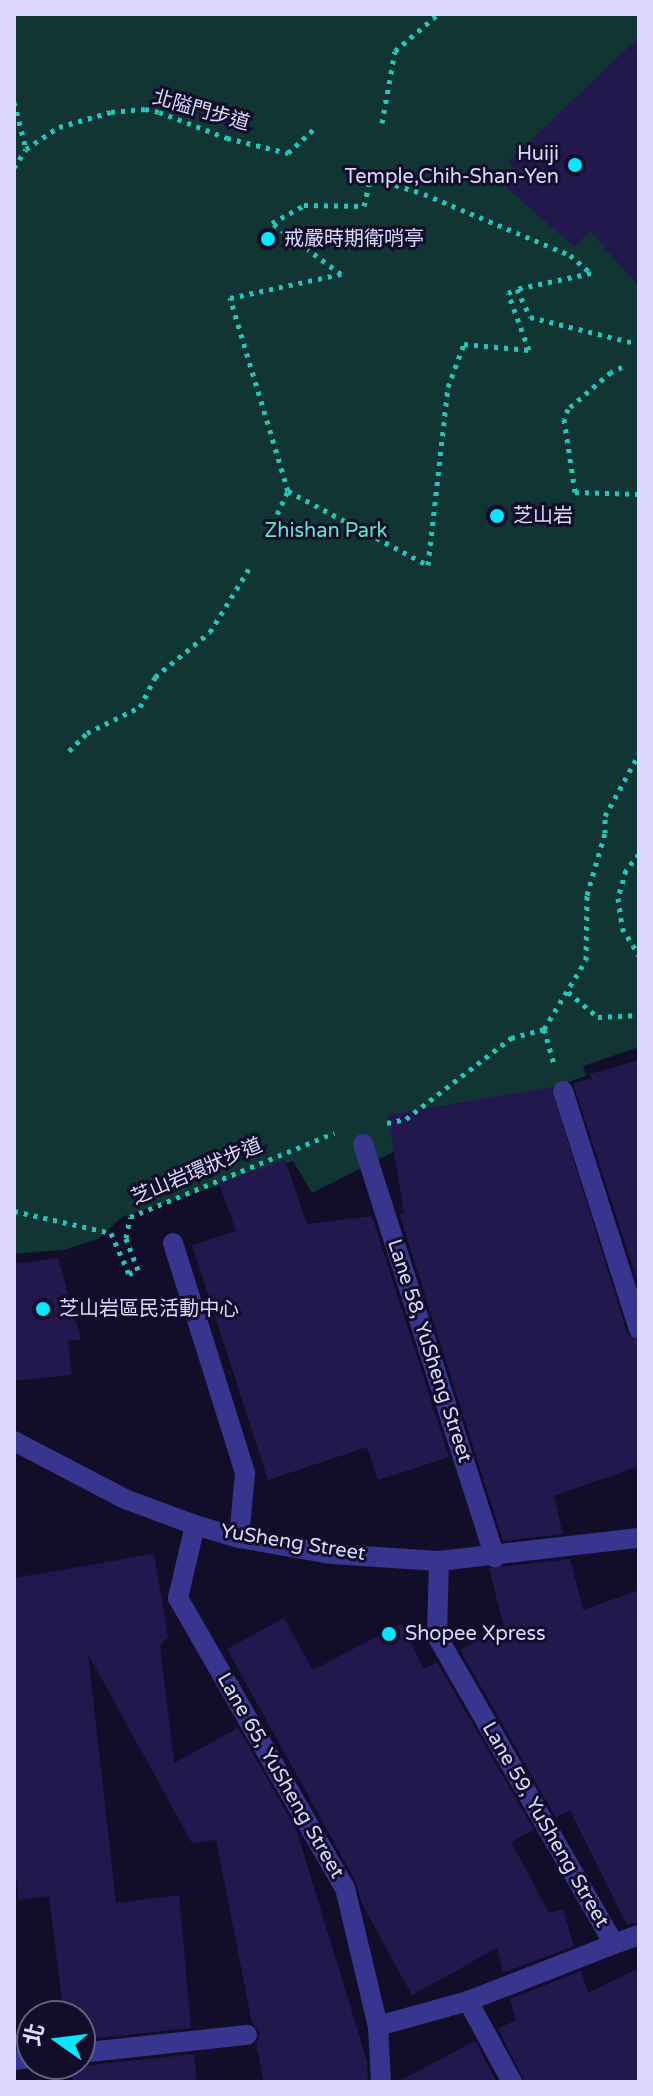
<!DOCTYPE html>
<meta charset="utf-8">
<style>
body{margin:0}
#map{position:relative;width:653px;height:2096px;overflow:hidden;background:#120e2a;font-family:"Varela Round","Noto Sans TC",sans-serif}
div>[style]{position:absolute}
.green>*{inset:0;background:#103533}
.building>*{inset:0;background:#22184d}
.path>*{height:5px;margin-top:-2.5px;transform-origin:0;background:repeating-linear-gradient(90deg,#24c5ba 0 4px,transparent 0 10px)}
.minor>*{height:20px;margin:-10px;padding:0 10px;transform-origin:10px;border-radius:10px;background:#37358d}
.dots>*{width:22px;height:22px;translate:-50% -50%;box-sizing:border-box;border:4px solid #120e2a;border-radius:50%}
span{translate:-50% -50%;white-space:nowrap;text-align:center;line-height:1.15;-webkit-text-stroke:6px #120e2a;paint-order:stroke}
.street-label{font-size:20px;color:#dbd7ff}
.poi-label{font-size:20px;color:#dbd7ff}
.right{translate:-100% -50%;text-align:right}
.left{translate:0 -50%;text-align:left}
.park-label{font-size:20px;color:#57ebc4}
.frame{position:absolute;inset:0;border:16px solid #dbd7ff;pointer-events:none}
.north{position:absolute;left:16px;top:2000px;width:80px;height:80px;box-sizing:border-box;background:#120e2a;border:2px solid #625e7f;border-radius:50%;rotate:284deg;font-size:22px;font-weight:700;line-height:32px;text-align:center;color:#dbd7ff}
.north::after{content:'';display:block;margin:auto;width:28px;height:36px;background:#03e8ff;clip-path:polygon(50% 0,100% 100%,50% 72%,0 100%)}
</style>
<div id="map">
<div class="green">
<i style="clip-path:polygon(14px 14px,639px 14px,639px 1047px,583px 1066px,586px 1076px,448px 1124px,312px 1193px,293px 1161px,122px 1217px,98px 1239px,63px 1250px,14px 1254px)"></i>
</div>
<div class="building">
<i style="clip-path:polygon(639px 37px,639px 287px,590px 231px,574px 247px,506px 187px,519px 173px,508px 162px)"></i>
<i style="clip-path:polygon(639px 1060px,639px 1286px,573px 1083px,592px 1079px,590px 1074px)"></i>
<i style="clip-path:polygon(551px 1087px,627px 1333px,639px 1342px,639px 1466px,554px 1496px,563px 1534px,503px 1541px,399px 1213px,404px 1213px,388px 1115px)"></i>
<i style="clip-path:polygon(285px 1160px,307px 1224px,372px 1216px,449px 1457px,378px 1480px,367px 1447px,268px 1480px,192px 1245px,236px 1231px,219px 1183px)"></i>
<i style="clip-path:polygon(58px 1258px,81px 1339px,68px 1341px,72px 1375px,14px 1381px,14px 1264px)"></i>
<i style="clip-path:polygon(154px 1554px,168px 1637px,160px 1645px,174px 1763px,238px 1728px,296px 1829px,367px 2061px,368px 2082px,264px 2082px,256px 2044px,260px 2033px,252px 2023px,216px 1840px,192px 1843px,88px 1654px,116px 1903px,179px 1895px,191px 2028px,80px 2040px,80px 2016px,64px 2016px,49px 1896px,19px 1900px,14px 1857px,14px 1578px)"></i>
<i style="clip-path:polygon(570px 1559px,583px 1610px,639px 1590px,639px 1922px,627px 1925px,570px 1810px,556px 1818px,460px 1650px,504px 1627px,489px 1568px)"></i>
<i style="clip-path:polygon(284px 1618px,313px 1670px,401px 1624px,424px 1669px,437px 1662px,534px 1830px,511px 1842px,549px 1913px,563px 1909px,574px 1946px,503px 1973px,497px 1948px,412px 1995px,362px 1904px,356px 1882px,227px 1649px)"></i>
<i style="clip-path:polygon(639px 1968px,639px 2082px,525px 2082px,498px 2029px,516px 2020px,510px 1999px,581px 1971px,588px 1993px)"></i>
<i style="clip-path:polygon(475px 2041px,497px 2082px,397px 2082px)"></i>
<i style="clip-path:polygon(194px 2054px,197px 2082px,73px 2082px,70px 2064px,81px 2066px)"></i>
</div>
<div class="path">
<i style="left:14px;top:102px;width:49px;rotate:75.7deg"></i>
<i style="left:382px;top:123px;width:73px;rotate:-79.8deg"></i>
<i style="left:395px;top:51px;width:57px;rotate:-40.7deg"></i>
<i style="left:14px;top:168px;width:22px;rotate:-58deg"></i>
<i style="left:26px;top:149px;width:40px;rotate:-34deg"></i>
<i style="left:59px;top:127px;width:54px;rotate:-16.1deg"></i>
<i style="left:111px;top:112px;width:34px;rotate:-5deg"></i>
<i style="left:145px;top:109px;width:14px;rotate:12deg"></i>
<i style="left:159px;top:112px;width:73px;rotate:20.9deg"></i>
<i style="left:227px;top:138px;width:63px;rotate:13.8deg"></i>
<i style="left:288px;top:153px;width:38px;rotate:-43deg"></i>
<i style="left:376px;top:179px;width:50px;rotate:17.4deg"></i>
<i style="left:424px;top:194px;width:158px;rotate:22.7deg"></i>
<i style="left:570px;top:255px;width:28px;rotate:41deg"></i>
<i style="left:591px;top:273px;width:76px;rotate:167.8deg"></i>
<i style="left:517px;top:289px;width:31px;rotate:65deg"></i>
<i style="left:530px;top:317px;width:107px;rotate:14deg"></i>
<i style="left:622px;top:367px;width:12px;rotate:156deg"></i>
<i style="left:611px;top:372px;width:57px;rotate:139.3deg"></i>
<i style="left:568px;top:409px;width:11px;rotate:112deg"></i>
<i style="left:564px;top:419px;width:74px;rotate:81.4deg"></i>
<i style="left:575px;top:492px;width:64px;rotate:1.8deg"></i>
<i style="left:288px;top:491px;width:202px;rotate:-106.7deg"></i>
<i style="left:230px;top:298px;width:114px;rotate:-12.2deg"></i>
<i style="left:341px;top:274px;width:86px;rotate:-143.5deg"></i>
<i style="left:272px;top:223px;width:37px;rotate:-29deg"></i>
<i style="left:304px;top:205px;width:60px;rotate:1deg"></i>
<i style="left:364px;top:206px;width:28px;rotate:-77deg"></i>
<i style="left:273px;top:523px;width:35px;rotate:-65deg"></i>
<i style="left:288px;top:491px;width:158px;rotate:27.9deg"></i>
<i style="left:428px;top:565px;width:179px;rotate:-83.6deg"></i>
<i style="left:448px;top:387px;width:46px;rotate:-69.6deg"></i>
<i style="left:464px;top:344px;width:65px;rotate:5.3deg"></i>
<i style="left:529px;top:350px;width:61px;rotate:-110.2deg"></i>
<i style="left:508px;top:293px;width:10px;rotate:-24deg"></i>
<i style="left:69px;top:751px;width:25px;rotate:-45deg"></i>
<i style="left:87px;top:733px;width:59px;rotate:-26.1deg"></i>
<i style="left:140px;top:707px;width:34px;rotate:-63deg"></i>
<i style="left:155px;top:677px;width:71px;rotate:-39.3deg"></i>
<i style="left:210px;top:632px;width:80px;rotate:-58.3deg"></i>
<i style="left:639px;top:854px;width:21px;rotate:129deg"></i>
<i style="left:626px;top:870px;width:29px;rotate:106deg"></i>
<i style="left:618px;top:898px;width:30px;rotate:82deg"></i>
<i style="left:622px;top:928px;width:32px;rotate:58deg"></i>
<i style="left:568px;top:992px;width:39px;rotate:40deg"></i>
<i style="left:598px;top:1017px;width:41px;rotate:-2.8deg"></i>
<i style="left:544px;top:1029px;width:35px;rotate:74deg"></i>
<i style="left:387px;top:1123px;width:19px;rotate:-12deg"></i>
<i style="left:406px;top:1119px;width:133px;rotate:-37.6deg"></i>
<i style="left:511px;top:1038px;width:34px;rotate:-15deg"></i>
<i style="left:544px;top:1029px;width:81px;rotate:-58.7deg"></i>
<i style="left:586px;top:960px;width:65px;rotate:-89.1deg"></i>
<i style="left:587px;top:895px;width:65px;rotate:-73.8deg"></i>
<i style="left:605px;top:833px;width:17px;rotate:-90deg"></i>
<i style="left:605px;top:816px;width:71px;rotate:-61.3deg"></i>
<i style="left:14px;top:1211px;width:99px;rotate:12.8deg"></i>
<i style="left:111px;top:1233px;width:45px;rotate:66.3deg"></i>
<i style="left:129px;top:1274px;width:10px;rotate:-24deg"></i>
<i style="left:138px;top:1270px;width:34px;rotate:-111deg"></i>
<i style="left:126px;top:1238px;width:21px;rotate:-79deg"></i>
<i style="left:130px;top:1217px;width:221px;rotate:-22.4deg"></i>
</div>
<div class="minor">
<i style="left:563px;top:1091px;width:250px;rotate:72.3deg"></i>
<i style="left:363px;top:1144px;width:434px;rotate:72.3deg"></i>
<i style="left:173px;top:1243px;width:241px;rotate:72.6deg"></i>
<i style="left:245px;top:1473px;width:65px;rotate:95.3deg"></i>
<i style="left:14px;top:1441px;width:125px;rotate:27.6deg"></i>
<i style="left:125px;top:1499px;width:75px;rotate:20.4deg"></i>
<i style="left:195px;top:1525px;width:46px;rotate:16.5deg"></i>
<i style="left:239px;top:1538px;width:93px;rotate:9.9deg"></i>
<i style="left:331px;top:1554px;width:108px;rotate:3.7deg"></i>
<i style="left:439px;top:1561px;width:201px;rotate:-6.6deg"></i>
<i style="left:195px;top:1525px;width:75px;rotate:103.1deg"></i>
<i style="left:178px;top:1598px;width:335px;rotate:60.1deg"></i>
<i style="left:345px;top:1888px;width:142px;rotate:76.6deg"></i>
<i style="left:378px;top:2026px;width:56px;rotate:86.9deg"></i>
<i style="left:614px;top:1944px;width:27px;rotate:-20deg"></i>
<i style="left:468px;top:2001px;width:92px;rotate:61.5deg"></i>
<i style="left:378px;top:2026px;width:93px;rotate:-15.5deg"></i>
<i style="left:468px;top:2001px;width:157px;rotate:-21.3deg"></i>
<i style="left:614px;top:1944px;width:355px;rotate:-119.9deg"></i>
<i style="left:437px;top:1636px;width:75px;rotate:-88.5deg"></i>
<i style="left:80px;top:2053px;width:168px;rotate:-6.2deg"></i>
<i style="left:14px;top:2060px;width:18px;rotate:-6deg"></i>
</div>
<div class="dots">
<i style="left:575px;top:165px;background:#03e8ff"></i>
<i style="left:268px;top:239px;background:#03e8ff"></i>
<i style="left:497px;top:516px;background:#03e8ff"></i>
<i style="left:43px;top:1309px;background:#03e8ff"></i>
<i style="left:389px;top:1634px;background:#03e8ff"></i>
</div>
<div class="street-label">
<span style="left:201px;top:111px;rotate:16deg">北隘門步道</span>
<span style="left:197px;top:1172px;rotate:-23deg">芝山岩環狀步道</span>
<span style="left:429px;top:1351px;rotate:72deg">Lane 58, YuSheng Street</span>
<span style="left:293px;top:1543px;rotate:9deg">YuSheng Street</span>
<span style="left:280px;top:1776px;rotate:60deg">Lane 65, YuSheng Street</span>
<span style="left:545px;top:1825px;rotate:60deg">Lane 59, YuSheng Street</span>
</div>
<div class="poi-label">
<span class="right" style="left:559px;top:166px">Huiji<br>Temple,Chih-Shan-Yen</span>
<span class="left" style="left:284px;top:239px">戒嚴時期衛哨亭</span>
<span class="left" style="left:513px;top:516px">芝山岩</span>
<span class="left" style="left:59px;top:1309px">芝山岩區民活動中心</span>
<span class="left" style="left:405px;top:1634px">Shopee Xpress</span>
</div>
<div class="park-label">
<span style="left:326px;top:531px">Zhishan Park</span>
</div>
<div class="frame"></div>
<div class="north">北</div>
</div>
